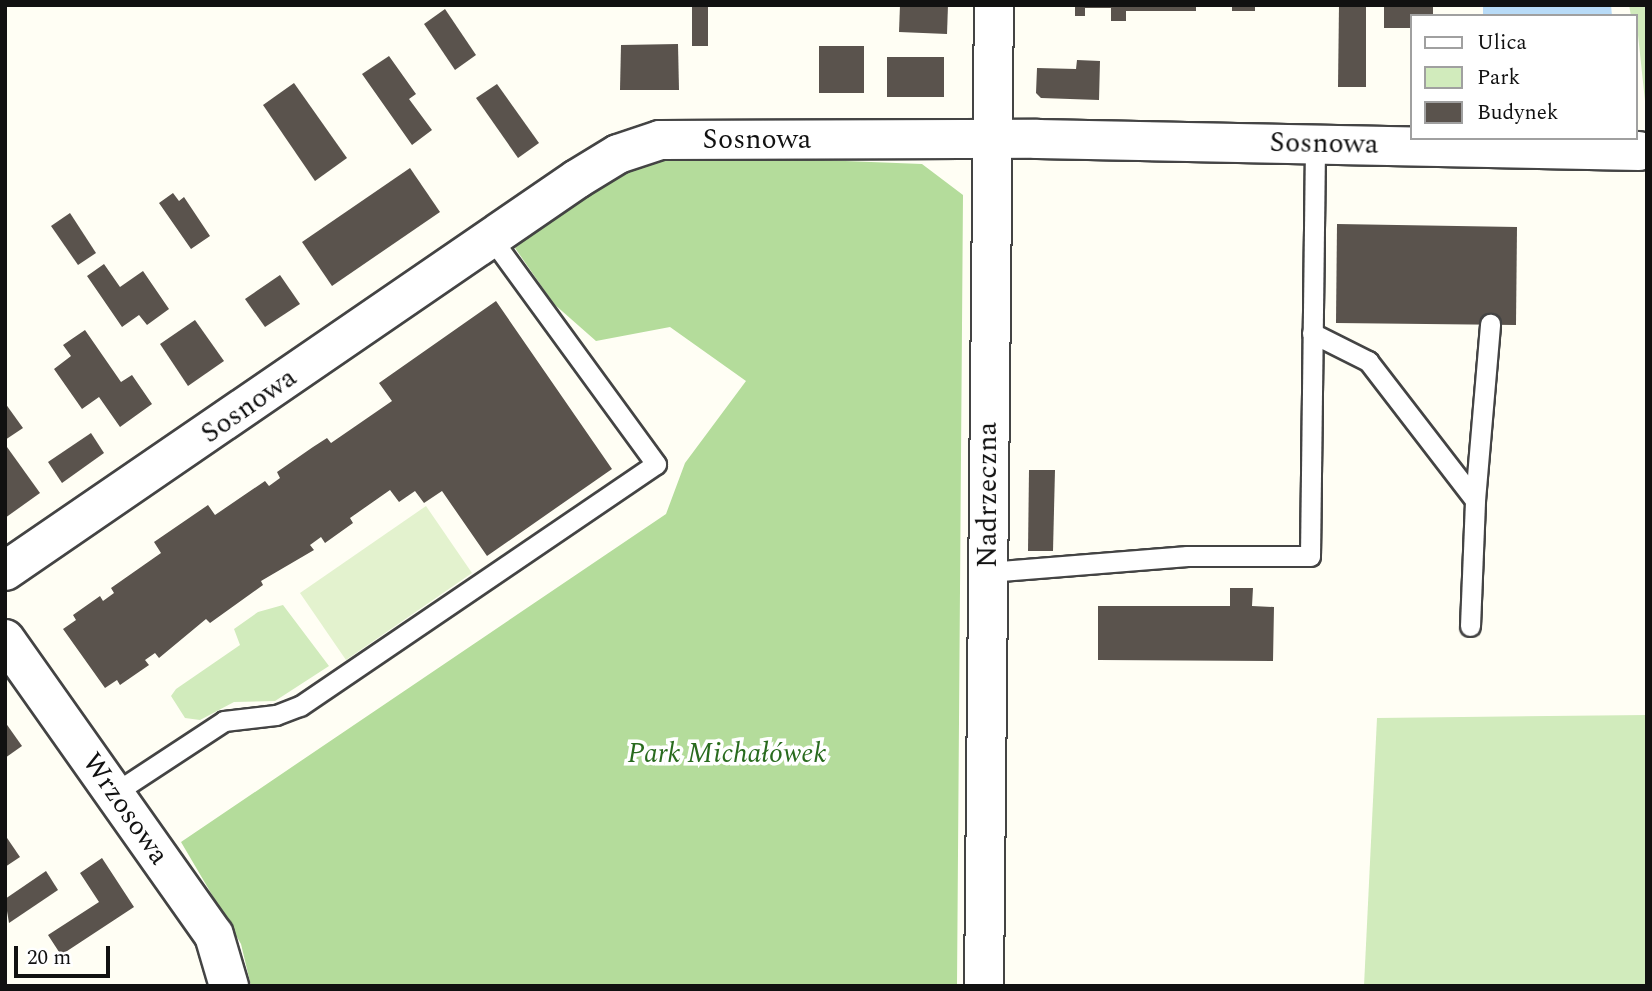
<!DOCTYPE html>
<meta charset="utf-8">
<style>
body{margin:0}
#map{position:relative;width:1652px;height:991px;overflow:hidden;background:#fffef4;font-family:Spectral,serif}
div>[style]{position:absolute}
.green>*{inset:0;background:#d1ebbc}
.forest>*{inset:0;background:#b4dc9b}
.pitch>*{inset:0;background:#e3f2ce}
.water>*{inset:0;background:#b8dbf7}
.building>*{inset:0;background:#5a534d}
.roads{filter:drop-shadow(2px 0 #444) drop-shadow(-2px 0 #444) drop-shadow(0 2px #444) drop-shadow(0 -2px #444)}
.service>*{height:19px;margin:-9.5px;padding:0 9.5px;transform-origin:9.5px;border-radius:9.5px;background:#fff}
.minor>*{height:38px;margin:-19px;padding:0 19px;transform-origin:19px;border-radius:19px;background:#fff}
span{translate:-50% -50%;white-space:nowrap;text-align:center;line-height:1.15;-webkit-text-stroke:7px #fff;paint-order:stroke}
.street-label{font-size:28px;color:#111}
.park-label{font-size:28px;color:#296b1e;font-style:italic}
.frame{position:absolute;inset:0;border:7px solid #111;pointer-events:none}
.legend{position:absolute;left:1410px;top:14px;width:228px;height:126px;box-sizing:border-box;background:#fff;border:2px solid #a0a0a0;margin:0;padding:9px 12px;list-style:none;font-size:21px;color:#111}
.legend li{display:flex;align-items:center;gap:14px;height:35px}
.legend b{width:35px;border:2px solid #a0a0a0}
.scale{position:absolute;left:14px;top:946px;width:96px;height:32px;box-sizing:border-box;border:4px solid #111;border-top:0;padding-left:9px;font-size:21px;line-height:24px;white-space:nowrap;color:#111;-webkit-text-stroke:5px #fff;paint-order:stroke}
</style>
<div id="map">
<div class="green">
<i style="clip-path:polygon(1629px 5px,1647px 5px,1647px 120px,1636px 16px,1631px 16px)"></i>
<i style="clip-path:polygon(283px 605px,329px 666px,275px 701px,234px 702px,200px 720px,185px 718px,171px 696px,176px 689px,240px 645px,234px 629px,258px 612px)"></i>
<i style="clip-path:polygon(1647px 715px,1647px 986px,1364px 986px,1377px 718px)"></i>
</div>
<div class="forest">
<i style="clip-path:polygon(669px 154px,922px 164px,963px 195px,957px 986px,251px 986px,241px 944px,181px 842px,666px 514px,685px 463px,746px 381px,670px 327px,596px 341px,554px 304px,515px 248px,599px 181px)"></i>
</div>
<div class="pitch">
<i style="clip-path:polygon(426px 506px,472px 573px,346px 660px,300px 593px)"></i>
</div>
<div class="water">
<i style="clip-path:polygon(1483px 5px,1611px 5px,1612px 16px,1483px 16px)"></i>
</div>
<div class="building">
<i style="clip-path:polygon(692px 5px,708px 5px,708px 46px,692px 46px)"></i>
<i style="clip-path:polygon(900px 5px,948px 5px,947px 34px,899px 32px)"></i>
<i style="clip-path:polygon(1075px 5px,1196px 5px,1196px 11px,1126px 11px,1126px 21px,1111px 21px,1111px 8px,1085px 8px,1085px 16px,1075px 16px)"></i>
<i style="clip-path:polygon(1232px 5px,1255px 5px,1255px 11px,1232px 11px)"></i>
<i style="clip-path:polygon(1339px 5px,1366px 5px,1366px 87px,1338px 87px)"></i>
<i style="clip-path:polygon(1384px 5px,1433px 5px,1433px 16px,1412px 16px,1412px 28px,1384px 28px)"></i>
<i style="clip-path:polygon(445px 9px,476px 55px,455px 70px,424px 24px)"></i>
<i style="clip-path:polygon(678px 44px,679px 90px,620px 90px,621px 45px)"></i>
<i style="clip-path:polygon(819px 46px,864px 46px,864px 93px,819px 93px)"></i>
<i style="clip-path:polygon(389px 56px,416px 94px,409px 99px,432px 130px,412px 145px,362px 74px)"></i>
<i style="clip-path:polygon(887px 57px,944px 57px,944px 97px,887px 97px)"></i>
<i style="clip-path:polygon(1077px 60px,1100px 61px,1099px 100px,1041px 98px,1036px 93px,1037px 68px,1076px 69px)"></i>
<i style="clip-path:polygon(294px 83px,347px 158px,315px 181px,263px 105px)"></i>
<i style="clip-path:polygon(497px 84px,539px 143px,518px 158px,476px 98px)"></i>
<i style="clip-path:polygon(410px 168px,440px 212px,332px 286px,302px 242px)"></i>
<i style="clip-path:polygon(173px 193px,179px 201px,184px 197px,210px 236px,191px 249px,159px 203px)"></i>
<i style="clip-path:polygon(70px 213px,96px 253px,78px 265px,51px 226px)"></i>
<i style="clip-path:polygon(1337px 224px,1517px 227px,1516px 325px,1336px 323px)"></i>
<i style="clip-path:polygon(104px 264px,120px 287px,143px 271px,169px 309px,147px 325px,139px 315px,122px 327px,87px 276px)"></i>
<i style="clip-path:polygon(280px 275px,300px 304px,265px 327px,245px 299px)"></i>
<i style="clip-path:polygon(496px 301px,612px 469px,487px 556px,442px 491px,424px 503px,415px 491px,399px 502px,390px 490px,350px 518px,353px 523px,325px 543px,321px 537px,310px 545px,314px 550px,261px 581px,263px 585px,210px 623px,206px 619px,159px 658px,155px 653px,145px 660px,149px 665px,120px 685px,117px 680px,105px 688px,63px 629px,76px 620px,73px 615px,100px 596px,103px 601px,114px 593px,111px 588px,161px 553px,154px 542px,208px 505px,215px 515px,265px 481px,269px 486px,280px 478px,277px 472px,313px 447px,327px 438px,331px 443px,392px 401px,379px 383px)"></i>
<i style="clip-path:polygon(195px 320px,224px 361px,188px 386px,160px 344px)"></i>
<i style="clip-path:polygon(85px 330px,121px 382px,132px 375px,152px 404px,120px 427px,99px 397px,82px 409px,54px 369px,71px 356px,63px 345px)"></i>
<i style="clip-path:polygon(5px 403px,23px 428px,5px 440px)"></i>
<i style="clip-path:polygon(91px 433px,104px 453px,62px 483px,48px 462px)"></i>
<i style="clip-path:polygon(7px 447px,40px 493px,5px 518px,5px 448px)"></i>
<i style="clip-path:polygon(1029px 470px,1055px 470px,1053px 551px,1028px 551px)"></i>
<i style="clip-path:polygon(1230px 588px,1253px 588px,1252px 606px,1274px 607px,1273px 661px,1098px 660px,1098px 606px,1230px 606px)"></i>
<i style="clip-path:polygon(5px 722px,22px 746px,5px 758px)"></i>
<i style="clip-path:polygon(5px 835px,20px 857px,5px 867px)"></i>
<i style="clip-path:polygon(102px 858px,134px 907px,61px 955px,48px 935px,99px 902px,80px 873px)"></i>
<i style="clip-path:polygon(46px 871px,58px 890px,9px 923px,5px 899px)"></i>
</div>
<div class="roads">
<div class="service">
<i style="left:1312px;top:333px;width:63px;rotate:26.6deg"></i>
<i style="left:1368px;top:361px;width:175px;rotate:52.4deg"></i>
<i style="left:1475px;top:500px;width:177px;rotate:-85.1deg"></i>
<i style="left:988px;top:572px;width:200px;rotate:-4.6deg"></i>
<i style="left:1187px;top:556px;width:123px"></i>
<i style="left:1310px;top:556px;width:413px;rotate:-89.3deg"></i>
<i style="left:1470px;top:626px;width:126px;rotate:-87.7deg"></i>
<i style="left:113px;top:794px;width:133px;rotate:-33.3deg"></i>
<i style="left:224px;top:721px;width:52px;rotate:-6.6deg"></i>
<i style="left:276px;top:715px;width:26px;rotate:-21deg"></i>
<i style="left:300px;top:706px;width:430px;rotate:-34.2deg"></i>
<i style="left:656px;top:464px;width:280px;rotate:-126.1deg"></i>
</div>
<div class="minor">
<i style="left:5px;top:571px;width:693px;rotate:-34.42deg"></i>
<i style="left:577px;top:179px;width:48px;rotate:-31.4deg"></i>
<i style="left:618px;top:154px;width:44px;rotate:-18.4deg"></i>
<i style="left:660px;top:140px;width:377px;rotate:-0.2deg"></i>
<i style="left:1037px;top:139px;width:602px;rotate:1.14deg"></i>
<i style="left:5px;top:639px;width:362px;rotate:54.8deg"></i>
<i style="left:214px;top:935px;width:53px;rotate:73.6deg"></i>
<i style="left:984px;top:986px;width:981px;rotate:-89.42deg"></i>
</div>
</div>
<div class="street-label">
<span style="left:757px;top:140px">Sosnowa</span>
<span style="left:1324px;top:144px;rotate:1deg">Sosnowa</span>
<span style="left:249px;top:406px;rotate:-35deg">Sosnowa</span>
<span style="left:988px;top:495px;rotate:-90deg">Nadrzeczna</span>
<span style="left:125px;top:809px;rotate:55deg">Wrzosowa</span>
</div>
<div class="park-label">
<span style="left:727px;top:754px">Park Michałówek</span>
</div>
<div class="frame"></div>
<ul class="legend">
<li><b style="height:9px;background:#fff"></b>Ulica</li>
<li><b style="height:19px;background:#d1ebbc"></b>Park</li>
<li><b style="height:19px;background:#5a534d"></b>Budynek</li>
</ul>
<div class="scale">20 m</div>
</div>
